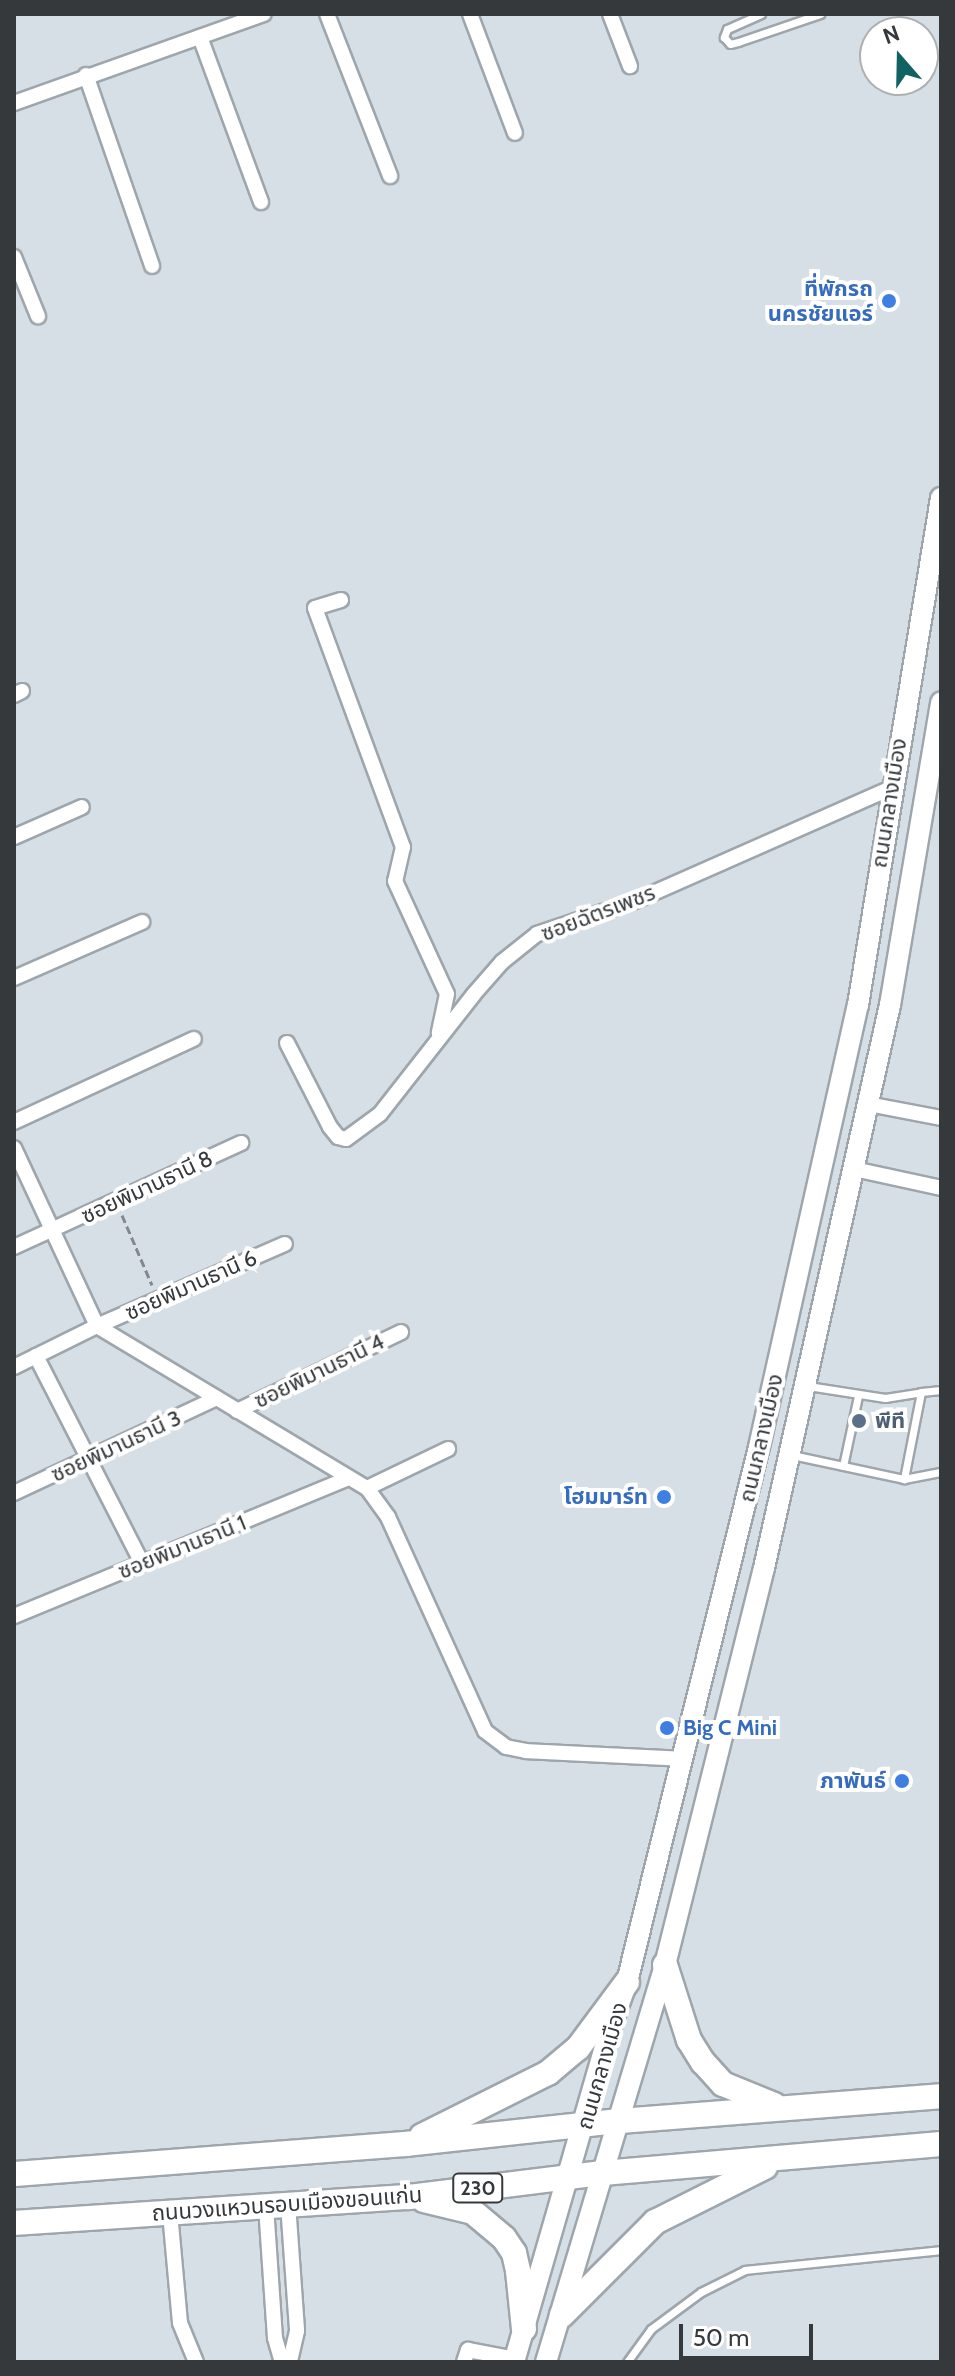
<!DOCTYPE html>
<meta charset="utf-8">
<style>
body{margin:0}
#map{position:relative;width:955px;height:2376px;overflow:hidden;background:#d7dfe6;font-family:Cabin,"Noto Sans Thai",sans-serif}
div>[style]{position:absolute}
.path>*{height:3px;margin-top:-1.5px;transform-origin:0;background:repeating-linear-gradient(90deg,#82888c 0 8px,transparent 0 12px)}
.roads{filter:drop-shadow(2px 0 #9ea6ac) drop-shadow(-2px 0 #9ea6ac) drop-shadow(0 2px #9ea6ac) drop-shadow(0 -2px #9ea6ac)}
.service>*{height:7px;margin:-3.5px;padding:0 3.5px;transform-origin:3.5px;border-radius:3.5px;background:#fff}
.minor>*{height:14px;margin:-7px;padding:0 7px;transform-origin:7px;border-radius:7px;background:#fff}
.secondary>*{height:20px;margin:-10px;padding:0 10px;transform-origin:10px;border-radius:10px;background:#fff}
.trunk>*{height:24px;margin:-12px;padding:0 12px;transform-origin:12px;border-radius:12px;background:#fff}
.dots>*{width:22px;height:22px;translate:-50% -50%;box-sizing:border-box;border:4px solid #fff;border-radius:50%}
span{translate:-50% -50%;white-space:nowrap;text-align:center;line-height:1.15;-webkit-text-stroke:8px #fff;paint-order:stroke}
.shield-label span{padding:2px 6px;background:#fff;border:2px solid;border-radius:6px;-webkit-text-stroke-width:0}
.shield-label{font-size:20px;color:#35393b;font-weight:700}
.shop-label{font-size:22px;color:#366cbe;font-weight:700}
.right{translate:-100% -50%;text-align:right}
.left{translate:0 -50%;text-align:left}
.street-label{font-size:22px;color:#35393b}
.service-label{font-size:22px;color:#4e5e75;font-weight:700}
.frame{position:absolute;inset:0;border:16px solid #35393b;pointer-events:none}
.north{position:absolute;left:859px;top:16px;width:80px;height:80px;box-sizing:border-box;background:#fff;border:2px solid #aeb0b1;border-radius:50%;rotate:340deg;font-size:22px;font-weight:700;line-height:32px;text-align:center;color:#35393b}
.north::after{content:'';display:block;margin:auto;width:28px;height:36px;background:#116263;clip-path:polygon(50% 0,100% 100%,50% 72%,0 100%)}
.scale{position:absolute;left:679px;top:2324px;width:134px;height:36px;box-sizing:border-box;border:4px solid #35393b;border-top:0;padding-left:10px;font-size:24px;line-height:28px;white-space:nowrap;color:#35393b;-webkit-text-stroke:6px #fff;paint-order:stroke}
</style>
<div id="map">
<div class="path">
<i style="left:122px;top:1215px;width:76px;rotate:66.8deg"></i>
</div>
<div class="roads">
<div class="service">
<i style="left:761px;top:14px;width:37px;rotate:156deg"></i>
<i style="left:727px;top:29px;width:9px;rotate:111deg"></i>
<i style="left:724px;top:37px;width:9px;rotate:49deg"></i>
<i style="left:730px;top:44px;width:8px;rotate:-14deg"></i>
<i style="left:738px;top:42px;width:87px;rotate:-18.9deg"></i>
<i style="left:808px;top:1386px;width:78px;rotate:8.9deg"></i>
<i style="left:885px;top:1398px;width:36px;rotate:-9deg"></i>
<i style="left:921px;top:1392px;width:89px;rotate:101.1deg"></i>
<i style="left:921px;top:1392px;width:20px;rotate:-6deg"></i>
<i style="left:792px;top:1455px;width:115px;rotate:12.1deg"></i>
<i style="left:904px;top:1479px;width:38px;rotate:-11deg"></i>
<i style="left:843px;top:1466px;width:72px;rotate:-77.9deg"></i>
<i style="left:627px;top:2362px;width:41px;rotate:-54deg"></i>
<i style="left:651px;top:2329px;width:62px;rotate:-36.5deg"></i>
<i style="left:701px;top:2292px;width:49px;rotate:-26.6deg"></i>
<i style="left:745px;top:2270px;width:197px;rotate:-5.8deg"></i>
</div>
<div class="minor">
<i style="left:327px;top:14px;width:174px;rotate:68.7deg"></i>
<i style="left:470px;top:14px;width:127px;rotate:69.3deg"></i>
<i style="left:610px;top:14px;width:56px;rotate:69deg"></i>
<i style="left:200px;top:37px;width:176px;rotate:69.7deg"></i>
<i style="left:86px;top:75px;width:202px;rotate:70.9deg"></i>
<i style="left:14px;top:103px;width:265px;rotate:-19.6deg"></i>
<i style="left:14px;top:257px;width:64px;rotate:67.9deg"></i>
<i style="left:341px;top:600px;width:27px;rotate:163deg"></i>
<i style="left:315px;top:608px;width:255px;rotate:69.8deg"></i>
<i style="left:403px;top:847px;width:35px;rotate:103deg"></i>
<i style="left:395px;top:881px;width:124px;rotate:65.3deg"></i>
<i style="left:447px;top:994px;width:40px;rotate:102deg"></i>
<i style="left:14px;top:695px;width:9px;rotate:-27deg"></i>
<i style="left:14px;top:837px;width:74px;rotate:-23.8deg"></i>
<i style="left:14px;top:978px;width:140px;rotate:-23.6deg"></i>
<i style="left:287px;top:1043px;width:94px;rotate:62.9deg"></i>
<i style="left:330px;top:1127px;width:13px;rotate:51deg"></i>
<i style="left:338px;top:1137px;width:8px;rotate:14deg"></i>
<i style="left:346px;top:1139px;width:42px;rotate:-36.3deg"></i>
<i style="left:380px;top:1114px;width:152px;rotate:-51.9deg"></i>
<i style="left:474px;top:994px;width:43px;rotate:-48.8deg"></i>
<i style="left:502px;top:962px;width:45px;rotate:-38.7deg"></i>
<i style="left:537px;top:934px;width:103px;rotate:-18.6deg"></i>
<i style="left:635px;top:901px;width:280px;rotate:-23.8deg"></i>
<i style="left:868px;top:1104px;width:74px;rotate:10.9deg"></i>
<i style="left:14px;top:1122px;width:198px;rotate:-24.8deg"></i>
<i style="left:14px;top:1148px;width:196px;rotate:65deg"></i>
<i style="left:97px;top:1326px;width:315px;rotate:31deg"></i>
<i style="left:367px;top:1488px;width:36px;rotate:54deg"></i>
<i style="left:388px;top:1517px;width:235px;rotate:65.6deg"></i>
<i style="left:485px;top:1731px;width:26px;rotate:37deg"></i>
<i style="left:506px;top:1747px;width:20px;rotate:11deg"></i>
<i style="left:526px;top:1751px;width:158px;rotate:2.9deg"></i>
<i style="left:854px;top:1169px;width:89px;rotate:12.3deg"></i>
<i style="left:14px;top:1247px;width:250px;rotate:-24.6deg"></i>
<i style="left:36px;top:1356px;width:233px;rotate:62.9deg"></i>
<i style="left:14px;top:1367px;width:93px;rotate:-26.3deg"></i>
<i style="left:97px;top:1326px;width:205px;rotate:-23.6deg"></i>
<i style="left:237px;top:1411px;width:182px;rotate:-25.7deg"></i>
<i style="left:367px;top:1488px;width:90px;rotate:-25.7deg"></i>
<i style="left:14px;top:1493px;width:224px;rotate:-25.1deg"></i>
<i style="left:14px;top:1616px;width:362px;rotate:-22.4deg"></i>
<i style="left:288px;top:2204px;width:127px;rotate:85.9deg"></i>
<i style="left:297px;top:2331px;width:32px;rotate:103deg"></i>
<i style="left:266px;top:2206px;width:132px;rotate:86.1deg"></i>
<i style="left:275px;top:2338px;width:25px;rotate:74deg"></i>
<i style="left:170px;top:2213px;width:110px;rotate:84.8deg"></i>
<i style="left:180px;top:2323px;width:42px;rotate:67.7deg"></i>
<i style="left:464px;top:2362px;width:13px;rotate:-72deg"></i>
<i style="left:468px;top:2350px;width:48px;rotate:10.8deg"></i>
</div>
<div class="secondary">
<i style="left:514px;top:2362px;width:356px;rotate:-73.9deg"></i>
<i style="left:613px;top:2020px;width:40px;rotate:-69.8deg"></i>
<i style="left:627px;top:1982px;width:551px;rotate:-76.14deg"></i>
<i style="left:759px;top:1447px;width:453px;rotate:-77.4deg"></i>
<i style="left:858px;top:1005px;width:514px;rotate:-80.7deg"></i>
<i style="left:546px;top:2362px;width:414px;rotate:-73.3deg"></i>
<i style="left:665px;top:1965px;width:409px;rotate:-76deg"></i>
<i style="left:764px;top:1568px;width:577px;rotate:-77.39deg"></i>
<i style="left:890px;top:1005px;width:307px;rotate:-80.4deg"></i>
</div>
<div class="trunk">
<i style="left:665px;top:1965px;width:79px;rotate:72.3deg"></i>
<i style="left:689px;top:2040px;width:26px;rotate:58deg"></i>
<i style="left:703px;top:2062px;width:30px;rotate:48deg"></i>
<i style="left:723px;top:2084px;width:55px;rotate:22.4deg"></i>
<i style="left:422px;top:2136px;width:141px;rotate:-26.6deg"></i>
<i style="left:548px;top:2073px;width:39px;rotate:-40deg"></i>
<i style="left:578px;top:2048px;width:82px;rotate:-53.4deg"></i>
<i style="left:14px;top:2174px;width:393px;rotate:-4.4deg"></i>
<i style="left:406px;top:2144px;width:214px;rotate:-6.2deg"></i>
<i style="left:619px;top:2121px;width:323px;rotate:-4.4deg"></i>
<i style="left:424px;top:2200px;width:50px;rotate:13.8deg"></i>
<i style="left:473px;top:2212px;width:40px;rotate:40deg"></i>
<i style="left:504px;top:2238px;width:18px;rotate:56deg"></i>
<i style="left:514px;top:2253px;width:18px;rotate:77deg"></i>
<i style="left:518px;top:2271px;width:58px;rotate:84.1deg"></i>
<i style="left:14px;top:2223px;width:396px;rotate:-3.8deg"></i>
<i style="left:409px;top:2197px;width:195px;rotate:-7.1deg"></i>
<i style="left:603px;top:2173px;width:339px;rotate:-4.9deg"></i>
<i style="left:562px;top:2315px;width:132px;rotate:-45deg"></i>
<i style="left:655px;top:2222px;width:123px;rotate:-26.6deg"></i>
</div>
</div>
<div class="dots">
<i style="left:889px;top:301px;background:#3f7fe0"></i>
<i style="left:859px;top:1421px;background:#5c6f8a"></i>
<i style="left:664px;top:1497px;background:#3f7fe0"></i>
<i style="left:667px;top:1728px;background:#3f7fe0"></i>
<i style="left:902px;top:1781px;background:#3f7fe0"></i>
</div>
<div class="shield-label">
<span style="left:478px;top:2188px">230</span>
</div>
<div class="shop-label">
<span class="right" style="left:873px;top:301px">ที่พักรถ<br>นครชัยแอร์</span>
<span class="right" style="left:648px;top:1497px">โฮมมาร์ท</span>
<span class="left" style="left:683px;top:1728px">Big C Mini</span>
<span class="right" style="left:886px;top:1781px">ภาพันธ์</span>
</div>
<div class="street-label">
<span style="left:889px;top:803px;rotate:-81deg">ถนนกลางเมือง</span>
<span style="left:598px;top:913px;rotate:-21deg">ซอยฉัตรเพชร</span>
<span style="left:147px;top:1187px;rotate:-25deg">ซอยพิมานธานี 8</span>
<span style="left:191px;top:1285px;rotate:-24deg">ซอยพิมานธานี 6</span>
<span style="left:319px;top:1371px;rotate:-26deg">ซอยพิมานธานี 4</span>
<span style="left:761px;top:1438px;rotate:-77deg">ถนนกลางเมือง</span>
<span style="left:116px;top:1446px;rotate:-25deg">ซอยพิมานธานี 3</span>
<span style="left:182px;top:1547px;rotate:-22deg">ซอยพิมานธานี 1</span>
<span style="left:602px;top:2066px;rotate:-74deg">ถนนกลางเมือง</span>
<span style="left:287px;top:2204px;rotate:-4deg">ถนนวงแหวนรอบเมืองขอนแก่น</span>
</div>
<div class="service-label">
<span class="left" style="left:875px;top:1421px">พีที</span>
</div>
<div class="frame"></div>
<div class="north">N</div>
<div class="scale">50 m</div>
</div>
